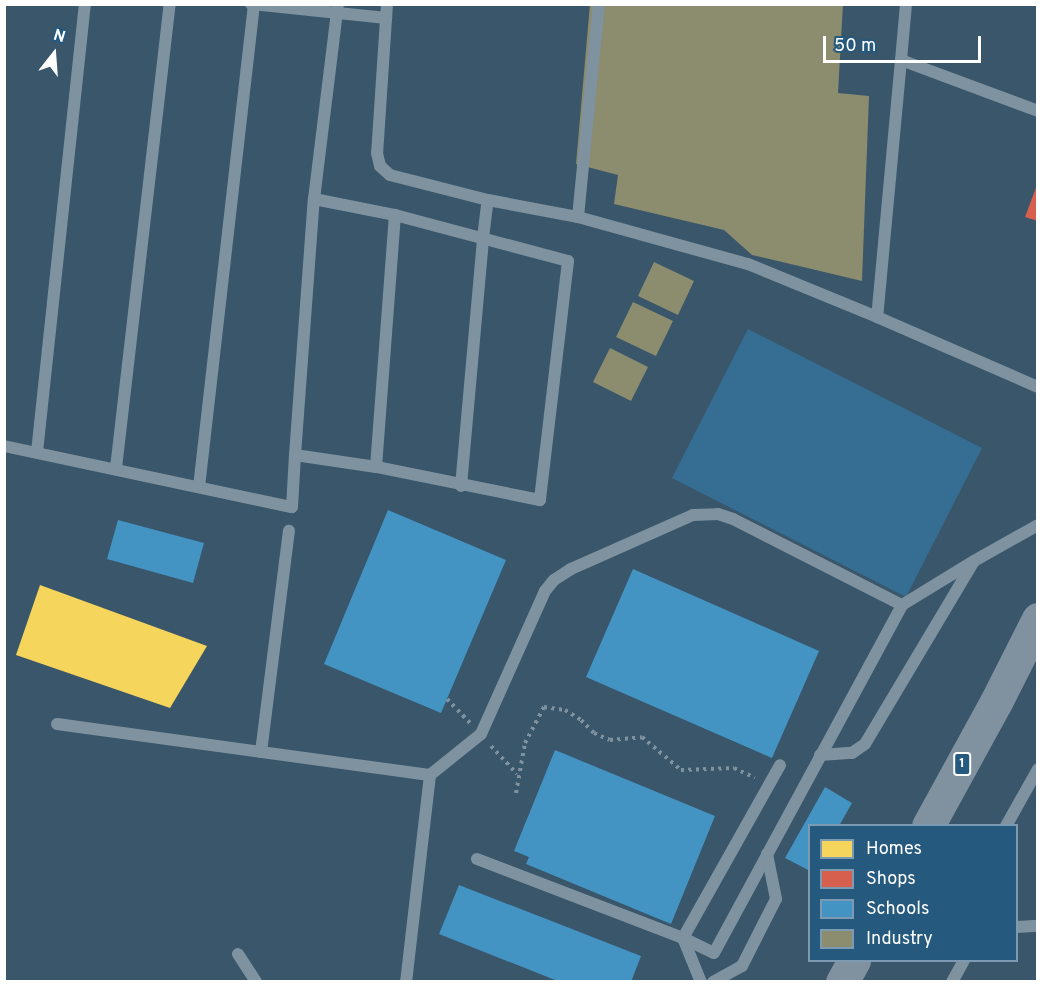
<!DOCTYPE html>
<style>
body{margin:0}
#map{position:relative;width:1042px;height:986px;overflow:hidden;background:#39566a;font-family:Overpass,sans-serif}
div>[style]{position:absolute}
.green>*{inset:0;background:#366e93}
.homes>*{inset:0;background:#f6d55c}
.shops>*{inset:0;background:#d6604d}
.schools>*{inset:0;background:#4393c3}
.industry>*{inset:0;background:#8c8c6e}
.path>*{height:4px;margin-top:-2px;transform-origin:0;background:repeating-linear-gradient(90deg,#7f92a0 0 3px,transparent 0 7.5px)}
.lane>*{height:12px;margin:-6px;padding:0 6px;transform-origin:6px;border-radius:6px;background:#7f92a0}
.highway>*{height:33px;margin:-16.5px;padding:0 16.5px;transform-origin:16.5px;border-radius:16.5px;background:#8092a0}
span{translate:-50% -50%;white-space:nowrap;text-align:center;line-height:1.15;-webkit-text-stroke:6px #25597e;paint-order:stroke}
.shield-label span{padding:2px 4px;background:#25597e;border:2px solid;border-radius:4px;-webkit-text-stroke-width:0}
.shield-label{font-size:14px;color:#fff;font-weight:700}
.frame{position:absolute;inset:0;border:6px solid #fff;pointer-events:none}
.legend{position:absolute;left:808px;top:824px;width:210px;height:138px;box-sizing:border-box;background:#25597e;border:2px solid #7c9bb2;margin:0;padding:8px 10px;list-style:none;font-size:18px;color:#fff}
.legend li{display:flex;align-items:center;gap:12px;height:30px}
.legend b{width:30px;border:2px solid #7c9bb2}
.north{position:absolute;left:24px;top:24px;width:60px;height:60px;-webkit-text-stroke:4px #25597e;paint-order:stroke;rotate:17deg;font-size:16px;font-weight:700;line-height:24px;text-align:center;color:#fff}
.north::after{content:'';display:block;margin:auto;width:21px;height:27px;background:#fff;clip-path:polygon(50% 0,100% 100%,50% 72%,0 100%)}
.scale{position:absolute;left:823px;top:36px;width:158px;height:27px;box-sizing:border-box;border:3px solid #fff;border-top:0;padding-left:8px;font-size:18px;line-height:21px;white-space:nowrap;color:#fff;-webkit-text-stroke:4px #25597e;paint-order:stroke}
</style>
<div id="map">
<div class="green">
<i style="clip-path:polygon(748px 329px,982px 448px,906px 597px,672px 478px)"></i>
</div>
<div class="homes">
<i style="clip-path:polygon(40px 585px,207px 646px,170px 708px,16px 655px)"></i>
</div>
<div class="shops">
<i style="clip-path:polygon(1037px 185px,1038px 185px,1038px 221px,1025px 217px)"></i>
</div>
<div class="schools">
<i style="clip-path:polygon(388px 510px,506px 560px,441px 713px,324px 664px)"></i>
<i style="clip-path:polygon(118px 520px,204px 543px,193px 583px,107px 559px)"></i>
<i style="clip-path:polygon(633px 569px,819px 651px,772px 758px,586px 677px)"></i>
<i style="clip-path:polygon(555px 750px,715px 816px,671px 924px,526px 864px,529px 857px,514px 851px)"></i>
<i style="clip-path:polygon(825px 787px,852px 803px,839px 826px,810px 826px,810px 871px,785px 858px)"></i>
<i style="clip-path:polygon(459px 885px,641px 956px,631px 982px,560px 982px,439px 934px)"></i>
</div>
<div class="industry">
<i style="clip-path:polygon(590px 4px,843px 4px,838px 93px,869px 96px,862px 281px,752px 255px,724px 230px,614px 204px,618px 175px,576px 164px)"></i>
<i style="clip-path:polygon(654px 262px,694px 281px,678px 315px,638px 296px)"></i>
<i style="clip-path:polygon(633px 302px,673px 321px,656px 356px,616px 337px)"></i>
<i style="clip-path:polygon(610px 348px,648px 367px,631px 401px,593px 382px)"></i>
</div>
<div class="path">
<i style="left:447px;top:699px;width:33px;rotate:46deg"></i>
<i style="left:491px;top:746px;width:38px;rotate:47deg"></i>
<i style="left:516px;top:793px;width:51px;rotate:-79.8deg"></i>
<i style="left:525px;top:743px;width:41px;rotate:-62.2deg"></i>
<i style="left:544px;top:707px;width:21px;rotate:8deg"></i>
<i style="left:565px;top:710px;width:19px;rotate:32deg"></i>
<i style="left:581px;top:720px;width:18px;rotate:45deg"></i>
<i style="left:594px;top:733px;width:17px;rotate:24deg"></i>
<i style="left:610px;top:740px;width:32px;rotate:-5deg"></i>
<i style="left:642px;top:737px;width:51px;rotate:40.2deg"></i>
<i style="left:681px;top:770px;width:53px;rotate:-2.2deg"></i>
<i style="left:734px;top:768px;width:23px;rotate:25deg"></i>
</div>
<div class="lane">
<i style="left:251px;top:4px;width:136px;rotate:5.9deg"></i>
<i style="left:387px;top:4px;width:149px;rotate:93.8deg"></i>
<i style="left:377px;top:153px;width:13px;rotate:77deg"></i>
<i style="left:380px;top:166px;width:13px;rotate:42deg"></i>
<i style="left:390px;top:175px;width:101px;rotate:14.3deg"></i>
<i style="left:488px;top:200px;width:92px;rotate:10.7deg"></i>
<i style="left:578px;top:217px;width:176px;rotate:15.5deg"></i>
<i style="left:748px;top:264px;width:139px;rotate:22.3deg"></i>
<i style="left:906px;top:4px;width:56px;rotate:95.1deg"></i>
<i style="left:901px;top:60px;width:146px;rotate:20.4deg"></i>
<i style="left:901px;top:60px;width:258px;rotate:95.3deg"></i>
<i style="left:877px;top:317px;width:176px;rotate:23.5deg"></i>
<i style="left:314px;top:199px;width:83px;rotate:11.2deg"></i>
<i style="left:395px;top:215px;width:179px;rotate:14.9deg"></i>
<i style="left:568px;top:261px;width:241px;rotate:96.7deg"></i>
<i style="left:540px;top:500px;width:167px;rotate:-168.6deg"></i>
<i style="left:578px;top:217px;width:214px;rotate:-84.4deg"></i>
<i style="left:4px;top:446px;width:294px;rotate:12deg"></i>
<i style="left:292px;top:507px;width:52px;rotate:-86.7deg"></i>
<i style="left:295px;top:455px;width:82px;rotate:8.4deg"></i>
<i style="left:376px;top:467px;width:253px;rotate:-85.7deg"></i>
<i style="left:37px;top:452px;width:451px;rotate:-83.9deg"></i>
<i style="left:295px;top:455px;width:257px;rotate:-85.8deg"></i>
<i style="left:314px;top:199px;width:196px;rotate:-83deg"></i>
<i style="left:116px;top:468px;width:467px;rotate:-83.4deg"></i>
<i style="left:461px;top:486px;width:249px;rotate:-84.9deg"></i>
<i style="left:483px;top:238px;width:38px;rotate:-83deg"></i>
<i style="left:199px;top:487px;width:486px;rotate:-83.5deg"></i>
<i style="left:57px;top:724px;width:376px;rotate:7.8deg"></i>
<i style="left:430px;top:775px;width:208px;rotate:96.6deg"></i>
<i style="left:261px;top:752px;width:223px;rotate:-82.8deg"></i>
<i style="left:820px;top:755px;width:32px;rotate:-4deg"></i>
<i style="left:852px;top:753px;width:16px;rotate:-35deg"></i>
<i style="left:865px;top:744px;width:213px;rotate:-59.2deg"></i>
<i style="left:974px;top:561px;width:73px;rotate:-29.4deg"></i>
<i style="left:430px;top:775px;width:65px;rotate:-38.8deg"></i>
<i style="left:481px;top:734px;width:157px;rotate:-65.9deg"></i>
<i style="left:545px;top:591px;width:14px;rotate:-51deg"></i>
<i style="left:554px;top:580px;width:20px;rotate:-33deg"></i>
<i style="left:571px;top:569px;width:133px;rotate:-23.9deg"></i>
<i style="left:693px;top:515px;width:25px;rotate:-2deg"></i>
<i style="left:718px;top:514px;width:16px;rotate:18deg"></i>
<i style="left:733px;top:519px;width:190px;rotate:27deg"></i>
<i style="left:1006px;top:826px;width:65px;rotate:-60.7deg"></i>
<i style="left:477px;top:859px;width:221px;rotate:21deg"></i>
<i style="left:683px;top:938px;width:34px;rotate:26deg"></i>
<i style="left:714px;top:953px;width:396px;rotate:-61.6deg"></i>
<i style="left:902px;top:605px;width:84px;rotate:-31.4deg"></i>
<i style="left:1016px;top:927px;width:22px;rotate:-3deg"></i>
<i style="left:683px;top:938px;width:198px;rotate:-60.7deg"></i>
<i style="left:683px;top:938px;width:48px;rotate:67.8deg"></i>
<i style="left:238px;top:954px;width:33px;rotate:57deg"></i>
<i style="left:713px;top:982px;width:33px;rotate:-29deg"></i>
<i style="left:742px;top:966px;width:75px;rotate:-63.1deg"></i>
<i style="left:776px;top:899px;width:46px;rotate:-101.3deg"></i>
<i style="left:952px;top:982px;width:25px;rotate:-61deg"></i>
</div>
<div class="highway">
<i style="left:928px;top:826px;width:141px;rotate:-61.3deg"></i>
<i style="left:996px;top:702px;width:93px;rotate:-63.2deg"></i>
<i style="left:842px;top:982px;width:25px;rotate:-61deg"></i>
</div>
<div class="shield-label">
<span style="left:962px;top:764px">1</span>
</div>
<div class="frame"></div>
<ul class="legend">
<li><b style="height:16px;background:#f6d55c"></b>Homes</li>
<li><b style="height:16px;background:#d6604d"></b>Shops</li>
<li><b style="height:16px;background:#4393c3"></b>Schools</li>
<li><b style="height:16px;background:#8c8c6e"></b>Industry</li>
</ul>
<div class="north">N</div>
<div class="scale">50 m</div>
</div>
